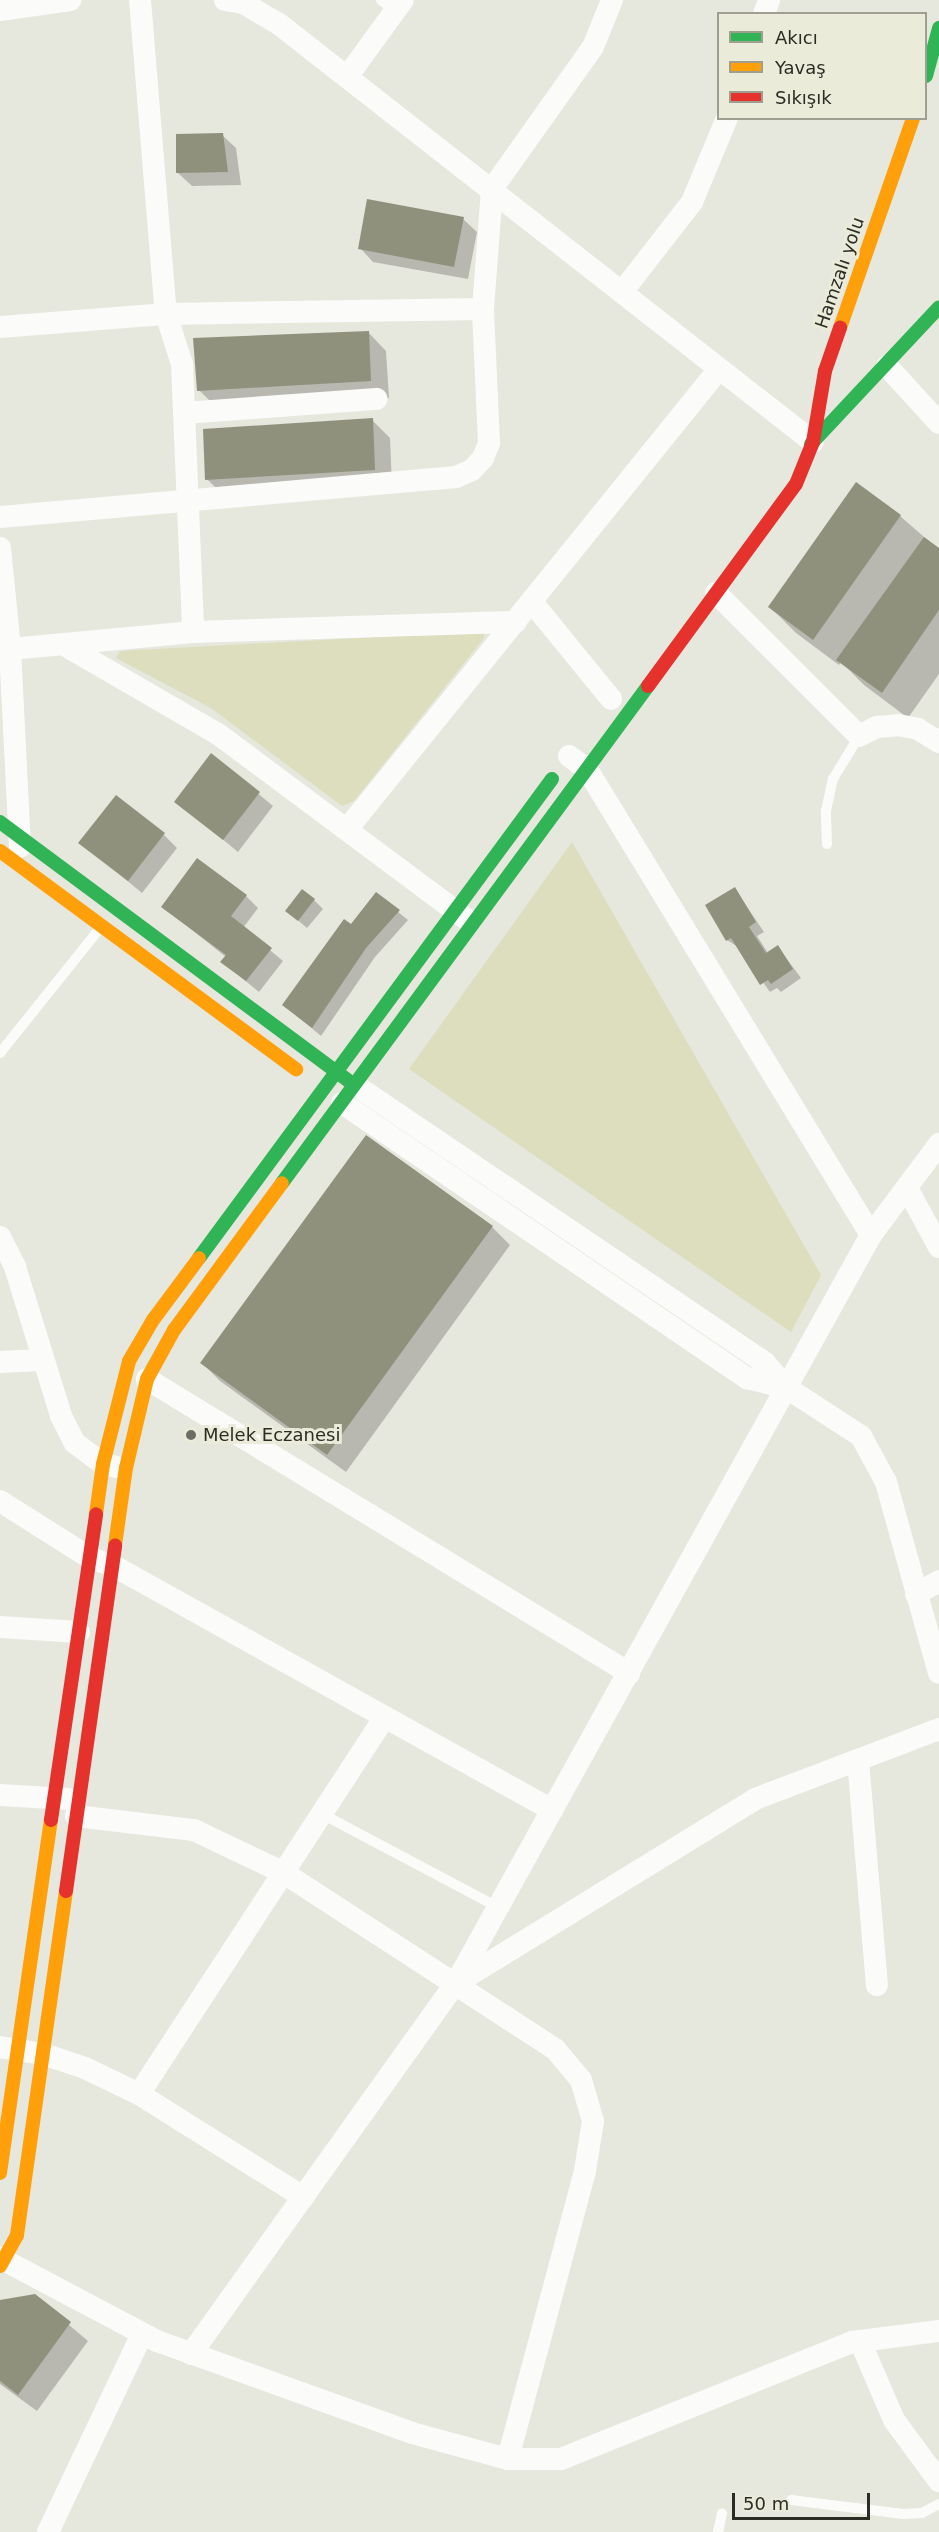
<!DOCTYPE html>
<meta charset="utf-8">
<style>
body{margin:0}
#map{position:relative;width:939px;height:2532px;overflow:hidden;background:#e6e7dd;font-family:"DejaVu Sans",sans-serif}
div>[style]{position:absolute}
.green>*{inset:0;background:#dcdebd}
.shadow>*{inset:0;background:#0003}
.building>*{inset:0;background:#90917c}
.lane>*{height:10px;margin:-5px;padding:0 5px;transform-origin:5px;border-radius:5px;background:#fbfbfa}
.street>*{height:22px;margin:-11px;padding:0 11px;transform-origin:11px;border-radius:11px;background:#fbfbfa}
.fast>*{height:14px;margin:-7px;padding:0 7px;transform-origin:7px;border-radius:7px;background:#30b455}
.slow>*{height:14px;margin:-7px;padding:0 7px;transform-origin:7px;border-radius:7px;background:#ff9f0a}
.jam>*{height:14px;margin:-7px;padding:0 7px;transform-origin:7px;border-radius:7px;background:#e5322d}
.dots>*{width:16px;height:16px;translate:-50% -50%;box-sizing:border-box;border:3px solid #eaebd9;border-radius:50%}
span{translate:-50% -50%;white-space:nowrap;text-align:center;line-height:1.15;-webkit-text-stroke:6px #eaebd9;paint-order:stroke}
.street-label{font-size:18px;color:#2c2c25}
.poi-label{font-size:18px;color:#2c2c25}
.left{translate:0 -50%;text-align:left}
.legend{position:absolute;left:717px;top:12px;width:210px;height:108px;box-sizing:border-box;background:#eaebd9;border:2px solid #9e9f91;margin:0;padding:8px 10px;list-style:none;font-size:18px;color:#2c2c25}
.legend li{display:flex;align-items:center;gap:12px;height:30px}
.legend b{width:30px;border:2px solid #9e9f91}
.scale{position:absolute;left:732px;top:2493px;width:138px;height:27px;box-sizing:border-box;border:3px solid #2c2c25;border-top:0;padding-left:8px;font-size:18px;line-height:21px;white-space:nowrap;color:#2c2c25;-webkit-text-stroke:4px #eaebd9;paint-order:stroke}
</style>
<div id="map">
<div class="green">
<i style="clip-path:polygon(484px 631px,484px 638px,354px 801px,342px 806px,211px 708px,116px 658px,120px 651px)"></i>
<i style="clip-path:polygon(572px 842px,821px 1275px,791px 1332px,409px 1069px)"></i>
</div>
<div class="shadow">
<i style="clip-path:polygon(222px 135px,236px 148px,241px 185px,192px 186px,178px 173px)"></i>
<i style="clip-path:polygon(463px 219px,477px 232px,468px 279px,373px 262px,360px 248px)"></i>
<i style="clip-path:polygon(368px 332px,386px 351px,389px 398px,217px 408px,199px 390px)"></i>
<i style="clip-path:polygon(372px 420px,390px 438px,392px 487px,225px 497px,207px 479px)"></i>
<i style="clip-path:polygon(900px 516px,939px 550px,939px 674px,908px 718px,864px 685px,841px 662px,839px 665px,796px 633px,770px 607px)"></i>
<i style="clip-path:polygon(211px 755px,273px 806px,238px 852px,176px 801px)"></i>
<i style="clip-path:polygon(164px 835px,177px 848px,142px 893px,80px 842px)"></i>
<i style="clip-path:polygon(735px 889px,764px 932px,757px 936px,768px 953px,778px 947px,801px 978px,781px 992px,777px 988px,770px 992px,738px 947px,727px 940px)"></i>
<i style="clip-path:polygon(376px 894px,408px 920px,375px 957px,321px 1036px,284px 1005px)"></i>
<i style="clip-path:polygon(246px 896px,258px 908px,243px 928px,283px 961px,259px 992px,222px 962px,226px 957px,163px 907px)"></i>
<i style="clip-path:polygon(314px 900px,323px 909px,307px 928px,287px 911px)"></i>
<i style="clip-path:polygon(366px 1138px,492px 1227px,510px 1245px,346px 1472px,220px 1381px,202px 1363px)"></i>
<i style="clip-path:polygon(35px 2296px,88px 2341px,37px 2411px,0 2384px,0 2301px)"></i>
</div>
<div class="building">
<i style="clip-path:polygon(223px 133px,228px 172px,176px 173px,176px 134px)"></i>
<i style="clip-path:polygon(367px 199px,464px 217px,454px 267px,358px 249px)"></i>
<i style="clip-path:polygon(369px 331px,371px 381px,197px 391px,193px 338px)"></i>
<i style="clip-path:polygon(373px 418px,375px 470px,205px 480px,203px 429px)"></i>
<i style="clip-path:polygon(856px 482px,901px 515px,813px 640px,768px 607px)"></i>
<i style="clip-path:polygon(924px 537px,939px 548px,939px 610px,882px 693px,836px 660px)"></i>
<i style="clip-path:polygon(211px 753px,260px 792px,223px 840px,174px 802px)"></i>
<i style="clip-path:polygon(116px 795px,165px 833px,128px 881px,78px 843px)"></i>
<i style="clip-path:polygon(197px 858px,247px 895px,231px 916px,272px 948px,246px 981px,220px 962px,226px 955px,161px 907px)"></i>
<i style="clip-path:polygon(735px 887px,756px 922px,749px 927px,766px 953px,778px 945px,793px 969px,771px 984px,768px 980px,760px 985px,731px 938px,726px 941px,705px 905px)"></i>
<i style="clip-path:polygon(302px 889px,315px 899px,298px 921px,285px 911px)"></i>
<i style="clip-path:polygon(376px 892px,400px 910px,366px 948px,312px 1028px,282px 1005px,344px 919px,351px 924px)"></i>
<i style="clip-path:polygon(366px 1135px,493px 1226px,327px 1455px,200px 1363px)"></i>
<i style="clip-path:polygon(35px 2294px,71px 2322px,18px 2395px,0 2381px,0 2300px)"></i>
</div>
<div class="lane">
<i style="left:381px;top:0;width:18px;rotate:38deg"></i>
<i style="left:827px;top:844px;width:33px;rotate:-92deg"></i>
<i style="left:826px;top:811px;width:33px;rotate:-78deg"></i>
<i style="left:833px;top:779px;width:50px;rotate:-58.8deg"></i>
<i style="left:0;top:1053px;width:161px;rotate:-51.3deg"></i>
<i style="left:322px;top:1814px;width:199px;rotate:27.9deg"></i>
<i style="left:791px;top:2500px;width:113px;rotate:7.1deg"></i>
<i style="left:903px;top:2514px;width:19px;rotate:-3deg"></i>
<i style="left:922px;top:2513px;width:19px;rotate:-28deg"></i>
<i style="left:718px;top:2532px;width:19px;rotate:-78deg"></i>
</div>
<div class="street">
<i style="left:140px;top:0;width:315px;rotate:85.3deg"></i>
<i style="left:166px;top:314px;width:52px;rotate:72.3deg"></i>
<i style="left:182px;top:364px;width:268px;rotate:87.6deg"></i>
<i style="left:225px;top:0;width:18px;rotate:9deg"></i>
<i style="left:243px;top:3px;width:42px;rotate:30.3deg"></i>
<i style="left:279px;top:24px;width:678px;rotate:38.05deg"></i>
<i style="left:0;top:10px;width:71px;rotate:-8.1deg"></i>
<i style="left:764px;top:14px;width:15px;rotate:-70deg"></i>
<i style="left:347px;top:77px;width:95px;rotate:-54deg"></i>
<i style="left:622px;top:292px;width:114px;rotate:-52.1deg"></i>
<i style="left:692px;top:202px;width:91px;rotate:-67.4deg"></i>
<i style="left:0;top:327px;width:167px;rotate:-4.5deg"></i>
<i style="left:166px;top:314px;width:317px;rotate:-0.9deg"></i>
<i style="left:887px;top:366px;width:77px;rotate:47.6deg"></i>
<i style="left:184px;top:413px;width:193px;rotate:-4.2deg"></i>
<i style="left:0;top:517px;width:458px;rotate:-5deg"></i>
<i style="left:456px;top:477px;width:17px;rotate:-24deg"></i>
<i style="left:472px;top:470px;width:16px;rotate:-47deg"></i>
<i style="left:483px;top:458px;width:16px;rotate:-68deg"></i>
<i style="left:489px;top:443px;width:134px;rotate:-92.6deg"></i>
<i style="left:483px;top:309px;width:120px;rotate:-85.7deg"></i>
<i style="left:492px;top:189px;width:174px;rotate:-54.6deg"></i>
<i style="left:593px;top:47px;width:51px;rotate:-68deg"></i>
<i style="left:0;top:548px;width:101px;rotate:84.3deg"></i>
<i style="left:10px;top:649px;width:198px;rotate:87.1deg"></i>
<i style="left:716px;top:593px;width:202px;rotate:45deg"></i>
<i style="left:859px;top:736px;width:20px;rotate:-27deg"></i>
<i style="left:877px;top:727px;width:21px;rotate:-5deg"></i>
<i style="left:898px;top:725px;width:20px;rotate:11deg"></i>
<i style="left:918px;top:729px;width:25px;rotate:32deg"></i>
<i style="left:532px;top:602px;width:125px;rotate:50.8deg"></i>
<i style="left:66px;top:646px;width:176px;rotate:30.1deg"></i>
<i style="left:218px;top:734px;width:309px;rotate:36.7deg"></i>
<i style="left:10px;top:649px;width:184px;rotate:-5.3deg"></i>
<i style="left:193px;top:632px;width:323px;rotate:-1.8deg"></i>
<i style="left:569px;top:756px;width:22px;rotate:36deg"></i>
<i style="left:587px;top:769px;width:546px;rotate:58.64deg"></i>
<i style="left:348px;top:828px;width:590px;rotate:-51.05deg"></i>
<i style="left:355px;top:1085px;width:495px;rotate:34.1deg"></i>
<i style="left:765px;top:1363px;width:33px;rotate:49deg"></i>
<i style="left:787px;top:1388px;width:88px;rotate:33deg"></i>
<i style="left:861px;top:1436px;width:52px;rotate:61.5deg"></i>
<i style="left:886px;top:1482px;width:198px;rotate:74.5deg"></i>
<i style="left:342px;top:1103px;width:490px;rotate:34.2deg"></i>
<i style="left:747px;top:1378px;width:41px;rotate:14deg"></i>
<i style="left:907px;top:1188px;width:67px;rotate:61.5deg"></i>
<i style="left:0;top:1237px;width:34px;rotate:63deg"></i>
<i style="left:15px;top:1267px;width:156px;rotate:72.8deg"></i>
<i style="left:61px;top:1416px;width:30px;rotate:63deg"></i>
<i style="left:75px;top:1443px;width:35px;rotate:37deg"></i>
<i style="left:103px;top:1464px;width:14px;rotate:12deg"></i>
<i style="left:0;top:1362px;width:42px;rotate:-2.7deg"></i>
<i style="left:147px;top:1379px;width:565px;rotate:31.38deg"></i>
<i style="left:0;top:1501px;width:107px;rotate:32.3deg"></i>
<i style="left:90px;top:1558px;width:23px;rotate:18deg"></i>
<i style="left:112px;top:1565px;width:504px;rotate:29.11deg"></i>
<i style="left:916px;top:1594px;width:26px;rotate:-29deg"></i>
<i style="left:0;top:1627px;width:79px;rotate:3.6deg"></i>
<i style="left:858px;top:1760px;width:226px;rotate:85.2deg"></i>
<i style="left:0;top:1795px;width:68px;rotate:3.4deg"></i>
<i style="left:76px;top:1816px;width:119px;rotate:6.8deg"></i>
<i style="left:194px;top:1830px;width:100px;rotate:25.5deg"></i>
<i style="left:284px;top:1873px;width:323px;rotate:33deg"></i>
<i style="left:555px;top:2049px;width:40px;rotate:50deg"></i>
<i style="left:581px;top:2080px;width:43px;rotate:73.7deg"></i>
<i style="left:593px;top:2121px;width:51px;rotate:99.1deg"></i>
<i style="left:585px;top:2171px;width:298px;rotate:105deg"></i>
<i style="left:458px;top:1982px;width:349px;rotate:-31.6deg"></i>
<i style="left:755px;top:1799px;width:197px;rotate:-20.8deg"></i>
<i style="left:0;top:2047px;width:44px;rotate:9.2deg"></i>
<i style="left:43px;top:2054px;width:44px;rotate:18.4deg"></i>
<i style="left:85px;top:2068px;width:60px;rotate:25.7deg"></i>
<i style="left:139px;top:2094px;width:194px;rotate:32.1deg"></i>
<i style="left:139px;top:2094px;width:450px;rotate:-56.9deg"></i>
<i style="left:0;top:2258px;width:178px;rotate:27.9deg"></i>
<i style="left:157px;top:2341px;width:271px;rotate:19.8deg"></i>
<i style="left:412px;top:2433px;width:99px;rotate:15.2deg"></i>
<i style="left:508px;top:2459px;width:53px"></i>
<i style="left:561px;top:2459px;width:314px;rotate:-21.9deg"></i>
<i style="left:852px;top:2342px;width:88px;rotate:-7.2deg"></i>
<i style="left:860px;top:2341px;width:86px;rotate:66.7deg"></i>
<i style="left:894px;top:2420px;width:76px;rotate:53.6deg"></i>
<i style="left:191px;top:2354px;width:456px;rotate:-54.5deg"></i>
<i style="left:456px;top:1983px;width:855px;rotate:-60.98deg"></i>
<i style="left:871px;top:1235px;width:114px;rotate:-53.2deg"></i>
<i style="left:48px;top:2532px;width:219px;rotate:-64.6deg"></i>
</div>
<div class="fast">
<i style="left:926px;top:76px;width:50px;rotate:-74.8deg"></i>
<i style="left:811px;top:444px;width:187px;rotate:-46.9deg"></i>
<i style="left:0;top:822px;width:441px;rotate:36.6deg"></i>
<i style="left:282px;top:1183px;width:617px;rotate:-53.63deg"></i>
<i style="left:199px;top:1258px;width:595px;rotate:-53.61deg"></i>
</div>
<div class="slow">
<i style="left:840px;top:328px;width:222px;rotate:-70.8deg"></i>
<i style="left:0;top:851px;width:368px;rotate:36.4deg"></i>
<i style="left:96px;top:1514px;width:50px;rotate:-82deg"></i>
<i style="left:103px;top:1464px;width:106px;rotate:-75.8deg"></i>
<i style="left:129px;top:1361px;width:48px;rotate:-59.7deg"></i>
<i style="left:153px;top:1320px;width:77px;rotate:-53.4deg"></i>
<i style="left:115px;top:1545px;width:78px;rotate:-81.9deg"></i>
<i style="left:126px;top:1468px;width:91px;rotate:-76.7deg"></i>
<i style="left:147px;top:1379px;width:56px;rotate:-61.1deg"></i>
<i style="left:174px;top:1330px;width:182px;rotate:-53.7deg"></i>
<i style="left:0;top:2173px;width:357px;rotate:-81.8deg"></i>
<i style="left:0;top:2266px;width:35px;rotate:-61deg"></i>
<i style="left:17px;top:2235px;width:347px;rotate:-81.9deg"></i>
</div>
<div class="jam">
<i style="left:648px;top:686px;width:250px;rotate:-53.8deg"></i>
<i style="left:796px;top:484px;width:45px;rotate:-68deg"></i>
<i style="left:813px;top:442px;width:72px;rotate:-80.4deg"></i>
<i style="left:825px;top:371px;width:46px;rotate:-70.8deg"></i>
<i style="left:51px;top:1820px;width:309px;rotate:-81.6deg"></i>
<i style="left:66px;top:1891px;width:349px;rotate:-81.9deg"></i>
</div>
<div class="dots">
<i style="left:191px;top:1435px;background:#6d6d65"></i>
</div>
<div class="street-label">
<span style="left:840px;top:273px;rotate:-71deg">Hamzalı yolu</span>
</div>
<div class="poi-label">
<span class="left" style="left:203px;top:1435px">Melek Eczanesi</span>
</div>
<ul class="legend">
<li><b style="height:8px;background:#30b455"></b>Akıcı</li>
<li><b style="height:8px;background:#ff9f0a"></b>Yavaş</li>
<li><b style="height:8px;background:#e5322d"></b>Sıkışık</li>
</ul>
<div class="scale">50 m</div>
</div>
